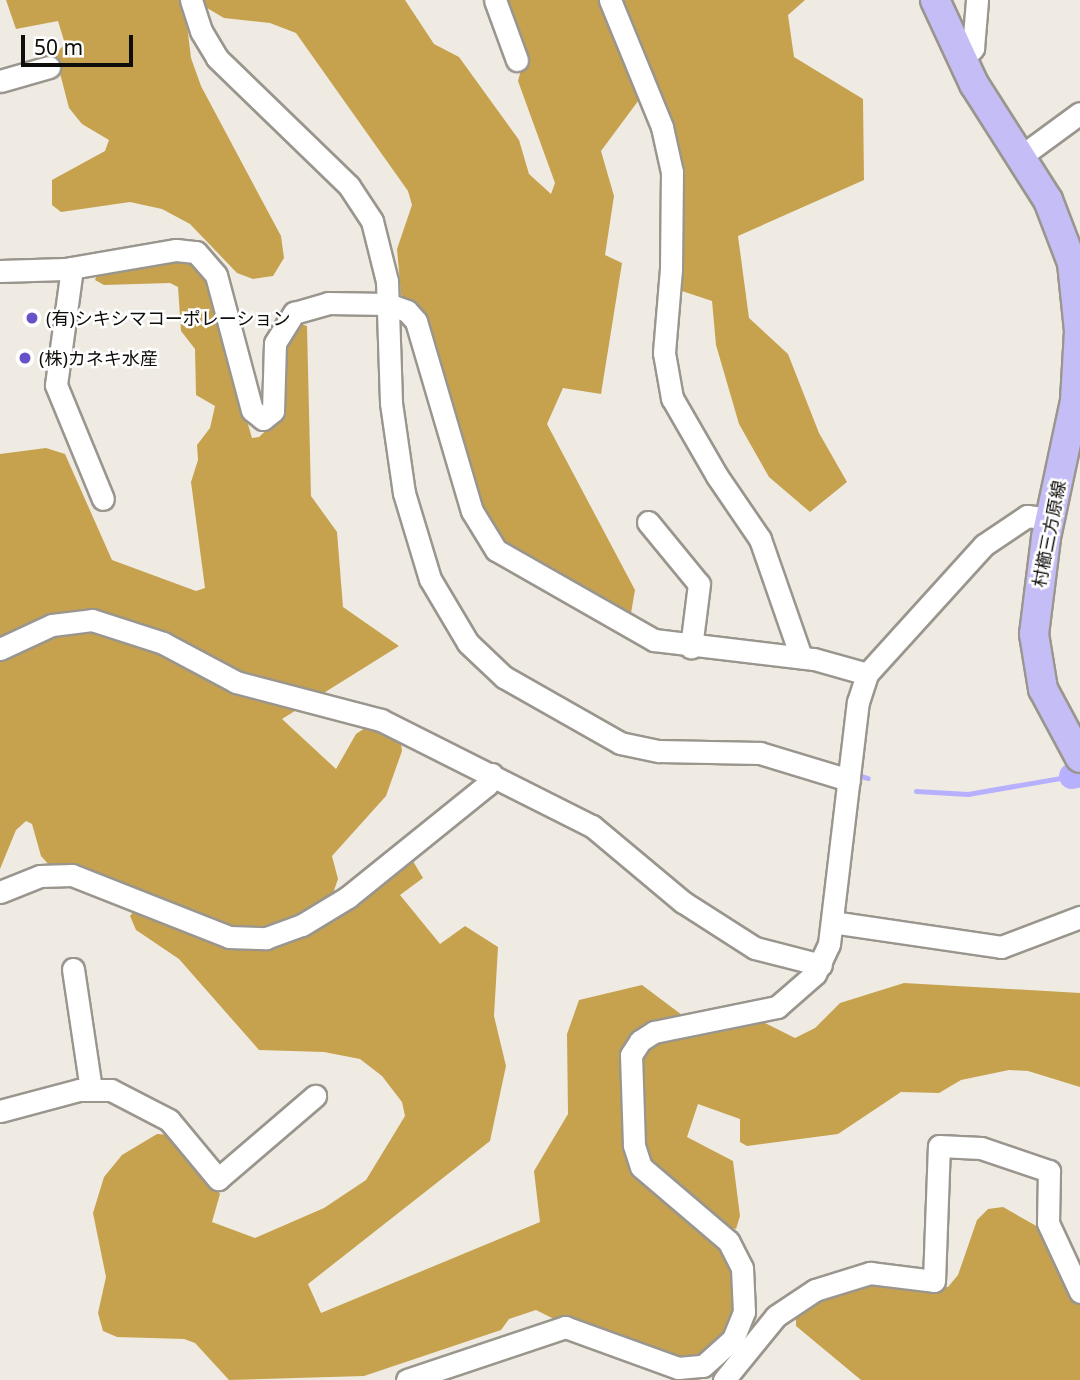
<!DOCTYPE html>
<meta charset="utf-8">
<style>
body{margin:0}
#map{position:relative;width:1080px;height:1380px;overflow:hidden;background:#efebe2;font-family:"Noto Sans","Noto Sans JP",sans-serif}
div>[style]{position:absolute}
.forest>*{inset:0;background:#c6a24f}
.stream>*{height:4.5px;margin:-2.25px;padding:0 2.25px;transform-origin:2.25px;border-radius:2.25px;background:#b7b0fe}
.river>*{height:26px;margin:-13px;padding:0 13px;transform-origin:13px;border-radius:13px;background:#b7b0fe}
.roads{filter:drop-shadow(2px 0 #9a968e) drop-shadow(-2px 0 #9a968e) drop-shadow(0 2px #9a968e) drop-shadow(0 -2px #9a968e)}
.minor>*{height:21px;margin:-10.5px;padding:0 10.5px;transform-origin:10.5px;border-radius:10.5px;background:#fff}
.major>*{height:28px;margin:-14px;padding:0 14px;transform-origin:14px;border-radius:14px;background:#c5bef6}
.dots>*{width:19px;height:19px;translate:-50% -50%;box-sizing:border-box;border:4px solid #fff;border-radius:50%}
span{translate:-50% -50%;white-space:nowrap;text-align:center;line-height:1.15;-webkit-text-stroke:5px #fff;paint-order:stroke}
.poi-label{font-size:18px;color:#0f0d0b}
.left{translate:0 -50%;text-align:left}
.street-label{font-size:18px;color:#0f0d0b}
.scale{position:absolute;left:21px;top:35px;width:112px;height:32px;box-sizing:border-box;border:4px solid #0f0d0b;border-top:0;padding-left:9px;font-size:21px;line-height:24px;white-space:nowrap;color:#0f0d0b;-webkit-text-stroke:5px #fff;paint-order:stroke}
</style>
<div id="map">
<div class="forest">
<i style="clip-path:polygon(6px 0,184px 0,191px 58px,201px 86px,281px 236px,284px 258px,273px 276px,253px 279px,237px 273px,190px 224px,162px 209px,130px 202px,61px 212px,52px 205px,52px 180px,105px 151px,109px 140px,82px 124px,69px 108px,55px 54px,65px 44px,58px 21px,16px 29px)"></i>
<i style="clip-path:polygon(203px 0,405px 0,434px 44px,459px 57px,519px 140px,529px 174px,551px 194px,555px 183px,518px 81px,522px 66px,501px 0,805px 0,788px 15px,794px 57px,863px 99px,864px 180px,738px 236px,749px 318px,788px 354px,819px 433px,847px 482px,810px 512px,769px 477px,739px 424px,716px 345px,712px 301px,676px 289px,650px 85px,601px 151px,614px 196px,605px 255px,622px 263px,601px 394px,563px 388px,547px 424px,635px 590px,630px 619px,512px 553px,484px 522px,401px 294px,397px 249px,412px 205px,408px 191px,296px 33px,270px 23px,224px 18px,207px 8px)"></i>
<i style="clip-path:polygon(177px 256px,201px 262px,252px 438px,259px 437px,275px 422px,281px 355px,297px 323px,307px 326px,311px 496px,337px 532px,343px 607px,399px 646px,282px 719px,336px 769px,356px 734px,371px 724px,400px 736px,402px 751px,386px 796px,332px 856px,338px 879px,331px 899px,299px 919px,248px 932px,50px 866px,41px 856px,32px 824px,26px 821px,16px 830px,0 869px,0 454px,46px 448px,65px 454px,112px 560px,196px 591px,205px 588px,191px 482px,198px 460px,197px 445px,210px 428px,215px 406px,196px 395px,195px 349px,181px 331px,178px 287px,170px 283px,104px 285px,95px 280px,98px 272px)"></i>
<i style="clip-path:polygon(410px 856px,423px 878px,400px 895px,440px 944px,465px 926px,498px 947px,494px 1016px,506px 1066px,490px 1141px,308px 1284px,321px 1313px,540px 1222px,534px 1171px,568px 1114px,567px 1034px,579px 1000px,642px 985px,682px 1015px,651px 1024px,622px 1052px,625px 1147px,642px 1182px,720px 1247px,733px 1271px,736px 1310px,725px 1334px,709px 1352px,690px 1359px,668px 1355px,585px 1322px,554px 1319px,536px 1310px,509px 1319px,501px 1330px,364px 1376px,229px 1380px,195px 1343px,184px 1339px,117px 1337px,103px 1331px,98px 1313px,106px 1277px,93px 1213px,104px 1177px,122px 1155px,157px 1134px,173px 1135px,220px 1194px,212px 1222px,255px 1238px,324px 1208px,366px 1180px,405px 1116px,402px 1102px,382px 1076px,360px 1059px,324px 1052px,259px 1050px,179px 959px,136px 930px,130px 916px,136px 909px,247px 946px)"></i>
<i style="clip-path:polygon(904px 983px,1080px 993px,1080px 1087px,1028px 1071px,1009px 1070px,961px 1080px,939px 1093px,901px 1092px,838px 1134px,747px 1146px,740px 1142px,740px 1119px,698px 1104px,687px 1137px,733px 1161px,740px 1216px,736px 1229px,725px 1226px,655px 1169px,645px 1153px,639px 1058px,651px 1043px,707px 1029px,763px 1022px,795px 1038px,815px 1028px,840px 1003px)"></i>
<i style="clip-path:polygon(1003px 1207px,1040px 1228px,1080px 1303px,1080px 1380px,861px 1380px,796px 1326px,796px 1308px,860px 1281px,948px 1287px,958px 1275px,977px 1220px,988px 1209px)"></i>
</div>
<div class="stream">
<i style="left:385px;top:232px;width:33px;rotate:76deg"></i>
<i style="left:861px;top:776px;width:7px;rotate:16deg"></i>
<i style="left:916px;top:791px;width:52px;rotate:3.3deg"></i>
<i style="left:968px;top:794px;width:106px;rotate:-9.8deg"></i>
</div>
<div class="river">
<i style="left:1072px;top:776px;width:8px;rotate:-14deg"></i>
</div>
<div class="roads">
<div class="minor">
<i style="left:191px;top:0;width:33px;rotate:72deg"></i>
<i style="left:201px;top:31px;width:31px;rotate:59deg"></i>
<i style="left:217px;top:58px;width:184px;rotate:44.1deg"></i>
<i style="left:349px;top:186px;width:42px;rotate:56.7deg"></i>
<i style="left:372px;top:221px;width:62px;rotate:76deg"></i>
<i style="left:387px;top:281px;width:122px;rotate:88.1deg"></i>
<i style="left:391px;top:403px;width:91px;rotate:81.8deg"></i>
<i style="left:404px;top:493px;width:90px;rotate:73.2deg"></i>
<i style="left:430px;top:579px;width:74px;rotate:59.3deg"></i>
<i style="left:468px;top:643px;width:50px;rotate:43.4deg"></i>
<i style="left:504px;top:677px;width:133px;rotate:29.6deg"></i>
<i style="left:620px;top:743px;width:40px;rotate:12deg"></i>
<i style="left:659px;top:751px;width:101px;rotate:1.1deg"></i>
<i style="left:760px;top:753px;width:93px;rotate:16.9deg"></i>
<i style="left:495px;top:0;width:64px;rotate:69.9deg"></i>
<i style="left:610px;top:0;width:137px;rotate:67.7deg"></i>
<i style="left:662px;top:127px;width:46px;rotate:77.5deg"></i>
<i style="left:672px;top:172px;width:97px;rotate:90.6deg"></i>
<i style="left:671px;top:269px;width:84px;rotate:94.8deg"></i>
<i style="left:664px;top:353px;width:46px;rotate:79.9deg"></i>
<i style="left:672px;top:398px;width:90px;rotate:60deg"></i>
<i style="left:717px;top:476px;width:76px;rotate:55.7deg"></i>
<i style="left:760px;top:539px;width:125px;rotate:70.8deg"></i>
<i style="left:961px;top:61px;width:18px;rotate:-47deg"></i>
<i style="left:973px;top:48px;width:48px;rotate:-85.2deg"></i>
<i style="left:0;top:81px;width:51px;rotate:-15.9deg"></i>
<i style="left:1020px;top:157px;width:74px;rotate:-36.3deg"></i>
<i style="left:72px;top:268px;width:118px;rotate:97.8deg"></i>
<i style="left:56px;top:385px;width:123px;rotate:67.6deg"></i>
<i style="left:0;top:271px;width:65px;rotate:-1.8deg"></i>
<i style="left:65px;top:269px;width:113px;rotate:-9.7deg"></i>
<i style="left:176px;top:250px;width:20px;rotate:6deg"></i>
<i style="left:196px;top:252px;width:30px;rotate:49deg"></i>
<i style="left:216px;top:275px;width:140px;rotate:75.1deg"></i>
<i style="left:252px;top:410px;width:14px;rotate:39deg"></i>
<i style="left:263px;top:419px;width:13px;rotate:-39deg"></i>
<i style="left:273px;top:411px;width:68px;rotate:-88.3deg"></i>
<i style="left:275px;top:343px;width:36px;rotate:-58deg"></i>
<i style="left:294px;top:313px;width:35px;rotate:-16deg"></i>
<i style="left:328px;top:303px;width:60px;rotate:1deg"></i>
<i style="left:388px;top:304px;width:20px;rotate:20deg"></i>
<i style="left:407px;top:311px;width:13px;rotate:48deg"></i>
<i style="left:416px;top:321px;width:198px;rotate:73.6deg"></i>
<i style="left:472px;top:511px;width:46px;rotate:58.4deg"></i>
<i style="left:496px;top:550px;width:182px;rotate:29.7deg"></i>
<i style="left:654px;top:640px;width:161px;rotate:6.8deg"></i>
<i style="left:814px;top:659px;width:55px;rotate:15.8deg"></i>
<i style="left:648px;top:522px;width:80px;rotate:50.6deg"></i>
<i style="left:699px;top:584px;width:64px;rotate:97.2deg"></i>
<i style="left:0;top:649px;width:57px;rotate:-24.8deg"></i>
<i style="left:52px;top:625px;width:40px;rotate:-7.1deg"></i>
<i style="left:92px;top:620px;width:75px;rotate:17.9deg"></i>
<i style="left:163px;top:643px;width:83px;rotate:28.1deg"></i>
<i style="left:236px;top:682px;width:150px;rotate:14.7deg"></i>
<i style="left:381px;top:720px;width:236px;rotate:26.7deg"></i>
<i style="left:592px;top:826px;width:119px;rotate:39.9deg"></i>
<i style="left:683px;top:902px;width:85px;rotate:32.6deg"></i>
<i style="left:755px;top:948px;width:68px;rotate:14.4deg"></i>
<i style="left:0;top:892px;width:43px;rotate:-21.8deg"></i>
<i style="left:40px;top:876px;width:32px;rotate:-2deg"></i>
<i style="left:72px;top:875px;width:169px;rotate:21.5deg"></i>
<i style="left:229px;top:937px;width:37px;rotate:2deg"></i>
<i style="left:266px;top:938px;width:38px;rotate:-20deg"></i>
<i style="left:302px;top:925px;width:54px;rotate:-31.3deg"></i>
<i style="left:348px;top:897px;width:179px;rotate:-38.9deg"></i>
<i style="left:487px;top:785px;width:12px;rotate:-66deg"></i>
<i style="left:832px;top:922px;width:171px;rotate:8.4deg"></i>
<i style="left:1001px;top:947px;width:85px;rotate:-20.8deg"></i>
<i style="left:73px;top:969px;width:121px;rotate:81.5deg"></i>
<i style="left:0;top:1111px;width:82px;rotate:-14.9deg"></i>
<i style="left:79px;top:1090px;width:32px"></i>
<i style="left:111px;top:1090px;width:65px;rotate:27.3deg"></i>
<i style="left:169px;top:1120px;width:77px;rotate:50.3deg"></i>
<i style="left:218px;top:1179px;width:128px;rotate:-40.6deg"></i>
<i style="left:407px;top:1380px;width:167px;rotate:-18.5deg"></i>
<i style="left:565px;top:1327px;width:120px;rotate:19.9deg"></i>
<i style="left:678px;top:1368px;width:25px;rotate:-5deg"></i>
<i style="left:703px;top:1366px;width:40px;rotate:-42deg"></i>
<i style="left:733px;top:1339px;width:29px;rotate:-68deg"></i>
<i style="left:744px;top:1312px;width:44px;rotate:-92.6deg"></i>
<i style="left:742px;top:1268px;width:30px;rotate:-117deg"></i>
<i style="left:728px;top:1241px;width:114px;rotate:-139.6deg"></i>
<i style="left:641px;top:1167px;width:23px;rotate:-108deg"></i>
<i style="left:634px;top:1145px;width:90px;rotate:-91.9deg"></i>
<i style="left:631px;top:1055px;width:17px;rotate:-57deg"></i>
<i style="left:640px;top:1041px;width:17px;rotate:-33deg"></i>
<i style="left:654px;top:1032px;width:126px;rotate:-11.5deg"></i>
<i style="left:777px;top:1007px;width:50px;rotate:-41deg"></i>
<i style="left:815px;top:974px;width:33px;rotate:-65deg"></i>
<i style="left:829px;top:944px;width:244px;rotate:-83.2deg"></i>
<i style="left:858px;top:702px;width:29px;rotate:-72deg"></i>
<i style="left:867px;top:674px;width:174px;rotate:-47.8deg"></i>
<i style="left:984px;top:545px;width:52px;rotate:-34deg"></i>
<i style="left:1027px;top:516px;width:23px;rotate:7deg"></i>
<i style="left:724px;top:1380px;width:82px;rotate:-50.9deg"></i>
<i style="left:776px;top:1316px;width:47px;rotate:-33.7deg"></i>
<i style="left:815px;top:1290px;width:58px;rotate:-17.2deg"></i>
<i style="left:870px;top:1273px;width:64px;rotate:7.1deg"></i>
<i style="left:934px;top:1281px;width:135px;rotate:-87.9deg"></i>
<i style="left:939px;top:1146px;width:42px;rotate:2.7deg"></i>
<i style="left:981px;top:1148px;width:72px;rotate:18.7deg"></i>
<i style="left:1049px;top:1171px;width:52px;rotate:91.1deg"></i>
<i style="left:1048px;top:1223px;width:76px;rotate:65.1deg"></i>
</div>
<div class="major">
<i style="left:935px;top:0;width:93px;rotate:65.1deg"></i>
<i style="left:974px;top:84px;width:138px;rotate:57.5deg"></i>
<i style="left:1048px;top:200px;width:67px;rotate:69.1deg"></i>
<i style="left:1072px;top:263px;width:68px;rotate:84.1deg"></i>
<i style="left:1079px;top:331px;width:70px;rotate:93.3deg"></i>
<i style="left:1075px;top:401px;width:140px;rotate:102deg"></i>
<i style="left:1046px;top:538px;width:97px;rotate:97.1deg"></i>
<i style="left:1034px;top:634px;width:56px;rotate:80.7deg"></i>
<i style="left:1043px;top:689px;width:78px;rotate:61.8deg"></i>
</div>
</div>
<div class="dots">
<i style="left:32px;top:318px;background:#6850c9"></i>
<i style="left:25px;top:358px;background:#6850c9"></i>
</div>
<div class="poi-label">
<span class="left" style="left:46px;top:318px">(有)シキシマコーポレーション</span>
<span class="left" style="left:39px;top:358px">(株)カネキ水産</span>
</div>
<div class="street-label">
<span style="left:1049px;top:534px;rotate:-79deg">村櫛三方原線</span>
</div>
<div class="scale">50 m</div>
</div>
